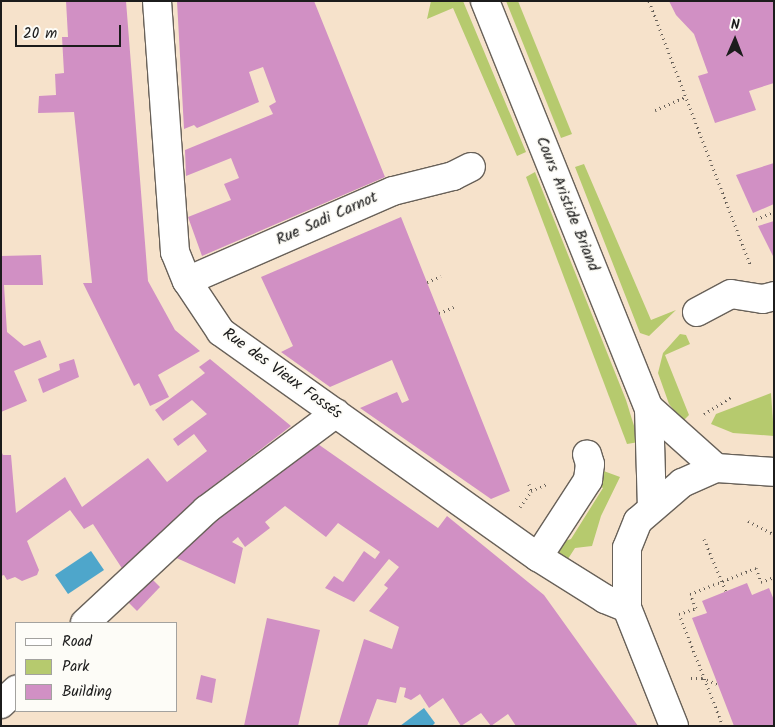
<!DOCTYPE html>
<meta charset="utf-8">
<style>
body{margin:0}
#map{position:relative;width:775px;height:727px;overflow:hidden;background:#f6e2cb;font-family:Kalam,sans-serif}
div>[style]{position:absolute}
.green>*{inset:0;background:#b6ca6e}
.water>*{inset:0;background:#4ea6cb}
.building>*{inset:0;background:#d190c4}
.path>*{height:3px;margin-top:-1.5px;transform-origin:0;background:repeating-linear-gradient(90deg,#686159 0 1px,transparent 0 5px)}
.roads{filter:drop-shadow(1px 0 #686159) drop-shadow(-1px 0 #686159) drop-shadow(0 1px #686159) drop-shadow(0 -1px #686159)}
.minor>*{height:28px;margin:-14px;padding:0 14px;transform-origin:14px;border-radius:14px;background:#fff}
.major>*{height:28px;margin:-14px;padding:0 14px;transform-origin:14px;border-radius:14px;background:#fff}
span{translate:-50% -50%;white-space:nowrap;text-align:center;line-height:1.15;-webkit-text-stroke:4px #fdfcf7;paint-order:stroke}
.street-label{font-size:16px;color:#1c1c1c}
.frame{position:absolute;inset:0;border:2px solid #1c1c1c;pointer-events:none}
.legend{position:absolute;left:15px;top:622px;width:162px;height:90px;box-sizing:border-box;background:#fdfcf7;border:1px solid #a3a29f;margin:0;padding:6px 9px;list-style:none;font-size:15px;color:#1c1c1c}
.legend li{display:flex;align-items:center;gap:10px;height:25px}
.legend b{width:25px;border:1px solid #a3a29f}
.north{position:absolute;left:710px;top:15px;width:50px;height:50px;-webkit-text-stroke:4px #fdfcf7;paint-order:stroke;rotate:1deg;font-size:14px;font-weight:700;line-height:20px;text-align:center;color:#1c1c1c}
.north::after{content:'';display:block;margin:auto;width:18px;height:22px;background:#1c1c1c;clip-path:polygon(50% 0,100% 100%,50% 72%,0 100%)}
.scale{position:absolute;left:15px;top:25px;width:106px;height:22px;box-sizing:border-box;border:2px solid #1c1c1c;border-top:0;padding-left:6px;font-size:15px;line-height:18px;white-space:nowrap;color:#1c1c1c;-webkit-text-stroke:4px #fdfcf7;paint-order:stroke}
</style>
<div id="map">
<div class="green">
<i style="clip-path:polygon(431px 1px,463px 1px,526px 152px,517px 156px,453px 8px,427px 19px)"></i>
<i style="clip-path:polygon(506px 1px,518px 1px,572px 134px,561px 138px)"></i>
<i style="clip-path:polygon(584px 164px,651px 320px,676px 310px,649px 336px,640px 333px,575px 167px)"></i>
<i style="clip-path:polygon(535px 172px,626px 400px,639px 442px,627px 444px,526px 177px)"></i>
<i style="clip-path:polygon(680px 334px,686px 335px,690px 344px,665px 355px,689px 415px,683px 421px,669px 404px,658px 373px,663px 353px)"></i>
<i style="clip-path:polygon(771px 393px,774px 436px,733px 433px,711px 424px,716px 414px)"></i>
<i style="clip-path:polygon(601px 470px,620px 477px,601px 516px,592px 546px,575px 548px,566px 562px,553px 551px,559px 543px,571px 539px,603px 488px,595px 482px)"></i>
</div>
<div class="water">
<i style="clip-path:polygon(91px 551px,104px 570px,68px 594px,55px 575px)"></i>
<i style="clip-path:polygon(424px 708px,435px 723px,432px 726px,400px 726px)"></i>
</div>
<div class="building">
<i style="clip-path:polygon(66px 1px,126px 1px,148px 281px,175px 330px,200px 351px,158px 375px,169px 397px,150px 406px,139px 383px,134px 386px,83px 283px,92px 283px,74px 112px,38px 113px,39px 96px,56px 95px,55px 74px,64px 73px,62px 37px,68px 37px)"></i>
<i style="clip-path:polygon(177px 1px,314px 1px,385px 177px,202px 256px,188px 217px,231px 200px,224px 184px,239px 178px,231px 158px,186px 176px,185px 150px,273px 114px,269px 106px,276px 102px,263px 67px,249px 72px,259px 102px,197px 128px,194px 125px,184px 129px)"></i>
<i style="clip-path:polygon(669px 1px,774px 1px,774px 83px,749px 91px,756px 110px,715px 123px,698px 76px,708px 73px,694px 34px,676px 15px)"></i>
<i style="clip-path:polygon(774px 163px,774px 204px,753px 213px,736px 175px)"></i>
<i style="clip-path:polygon(401px 217px,510px 491px,491px 499px,360px 408px,397px 392px,402px 403px,409px 400px,392px 360px,330px 387px,281px 352px,293px 346px,261px 277px)"></i>
<i style="clip-path:polygon(774px 221px,774px 258px,758px 226px)"></i>
<i style="clip-path:polygon(41px 255px,43px 285px,4px 285px,7px 332px,24px 346px,40px 340px,47px 357px,14px 371px,27px 401px,1px 412px,1px 256px)"></i>
<i style="clip-path:polygon(74px 359px,79px 377px,43px 393px,38px 379px,60px 370px,59px 364px)"></i>
<i style="clip-path:polygon(210px 359px,291px 426px,213px 486px,125px 573px,93px 524px,84px 529px,70px 510px,27px 541px,39px 570px,37px 575px,22px 581px,15px 577px,7px 580px,4px 575px,1px 576px,1px 451px,3px 455px,11px 455px,16px 513px,65px 477px,82px 507px,148px 458px,167px 482px,207px 451px,194px 434px,178px 446px,173px 439px,207px 414px,192px 400px,163px 421px,155px 410px,205px 373px,199px 367px)"></i>
<i style="clip-path:polygon(315px 442px,438px 528px,447px 516px,544px 595px,638px 726px,516px 726px,508px 714px,491px 726px,481px 713px,461px 726px,443px 698px,429px 708px,420px 694px,411px 700px,404px 697px,406px 688px,400px 687px,396px 703px,377px 699px,367px 726px,338px 726px,364px 639px,392px 649px,399px 627px,369px 611px,388px 588px,384px 585px,399px 567px,389px 559px,354px 602px,325px 588px,334px 576px,343px 582px,364px 551px,375px 559px,380px 552px,338px 523px,326px 537px,285px 506px,265px 522px,270px 528px,245px 547px,238px 537px,232px 542px,243px 548px,235px 584px,172px 556px,228px 500px)"></i>
<i style="clip-path:polygon(148px 575px,160px 587px,137px 611px,124px 598px)"></i>
<i style="clip-path:polygon(747px 583px,752px 595px,769px 588px,774px 600px,774px 726px,734px 726px,692px 618px,707px 613px,702px 601px)"></i>
<i style="clip-path:polygon(267px 618px,320px 630px,298px 726px,244px 726px)"></i>
<i style="clip-path:polygon(201px 675px,216px 679px,212px 703px,196px 699px)"></i>
</div>
<div class="path">
<i style="left:649px;top:1px;width:282px;rotate:69deg"></i>
<i style="left:655px;top:110px;width:34px;rotate:-23deg"></i>
<i style="left:756px;top:219px;width:19px;rotate:-21deg"></i>
<i style="left:427px;top:282px;width:15px;rotate:-23deg"></i>
<i style="left:439px;top:313px;width:16px;rotate:-22deg"></i>
<i style="left:704px;top:414px;width:32px;rotate:-32deg"></i>
<i style="left:529px;top:484px;width:7px;rotate:74deg"></i>
<i style="left:520px;top:507px;width:19px;rotate:-55deg"></i>
<i style="left:531px;top:491px;width:17px;rotate:-24deg"></i>
<i style="left:748px;top:521px;width:29px;rotate:27deg"></i>
<i style="left:704px;top:539px;width:56px;rotate:67.1deg"></i>
<i style="left:691px;top:678px;width:11px"></i>
<i style="left:702px;top:678px;width:17px;rotate:21deg"></i>
<i style="left:723px;top:726px;width:120px;rotate:-111.4deg"></i>
<i style="left:679px;top:614px;width:18px;rotate:-19deg"></i>
<i style="left:696px;top:608px;width:15px;rotate:-113deg"></i>
<i style="left:690px;top:594px;width:71px;rotate:-21.5deg"></i>
<i style="left:756px;top:568px;width:15px;rotate:70deg"></i>
<i style="left:761px;top:582px;width:14px;rotate:-21deg"></i>
</div>
<div class="roads">
<div class="minor">
<i style="left:157px;top:1px;width:252px;rotate:85.9deg"></i>
<i style="left:175px;top:252px;width:31px;rotate:68deg"></i>
<i style="left:187px;top:281px;width:61px;rotate:56.3deg"></i>
<i style="left:221px;top:332px;width:389px;rotate:35.4deg"></i>
<i style="left:538px;top:557px;width:79px;rotate:32.1deg"></i>
<i style="left:605px;top:599px;width:24px;rotate:22deg"></i>
<i style="left:187px;top:281px;width:225px;rotate:-23.6deg"></i>
<i style="left:393px;top:191px;width:62px;rotate:-14deg"></i>
<i style="left:453px;top:176px;width:20px;rotate:-27deg"></i>
<i style="left:697px;top:312px;width:38px;rotate:-28deg"></i>
<i style="left:731px;top:294px;width:32px;rotate:9deg"></i>
<i style="left:763px;top:299px;width:11px;rotate:-15deg"></i>
<i style="left:538px;top:557px;width:92px;rotate:-57deg"></i>
<i style="left:588px;top:480px;width:16px;rotate:-83deg"></i>
<i style="left:590px;top:464px;width:10px;rotate:-107deg"></i>
<i style="left:85px;top:623px;width:166px;rotate:-43deg"></i>
<i style="left:206px;top:510px;width:162px;rotate:-36.7deg"></i>
<i style="left:1px;top:704px;width:21px;rotate:-43deg"></i>
</div>
<div class="major">
<i style="left:485px;top:1px;width:439px;rotate:68.1deg"></i>
<i style="left:649px;top:408px;width:100px;rotate:88.3deg"></i>
<i style="left:649px;top:408px;width:90px;rotate:41.8deg"></i>
<i style="left:674px;top:726px;width:127px;rotate:-111.7deg"></i>
<i style="left:627px;top:608px;width:60px;rotate:-90deg"></i>
<i style="left:627px;top:548px;width:29px;rotate:-68deg"></i>
<i style="left:638px;top:521px;width:58px;rotate:-40.8deg"></i>
<i style="left:682px;top:483px;width:37px;rotate:-24deg"></i>
<i style="left:716px;top:468px;width:58px;rotate:3.9deg"></i>
</div>
</div>
<div class="street-label">
<span style="left:567px;top:204px;rotate:68deg">Cours Aristide Briand</span>
<span style="left:327px;top:219px;rotate:-24deg">Rue Sadi Carnot</span>
<span style="left:282px;top:374px;rotate:36deg">Rue des Vieux Fossés</span>
</div>
<div class="frame"></div>
<ul class="legend">
<li><b style="height:6px;background:#fff"></b>Road</li>
<li><b style="height:14px;background:#b6ca6e"></b>Park</li>
<li><b style="height:14px;background:#d190c4"></b>Building</li>
</ul>
<div class="north">N</div>
<div class="scale">20 m</div>
</div>
